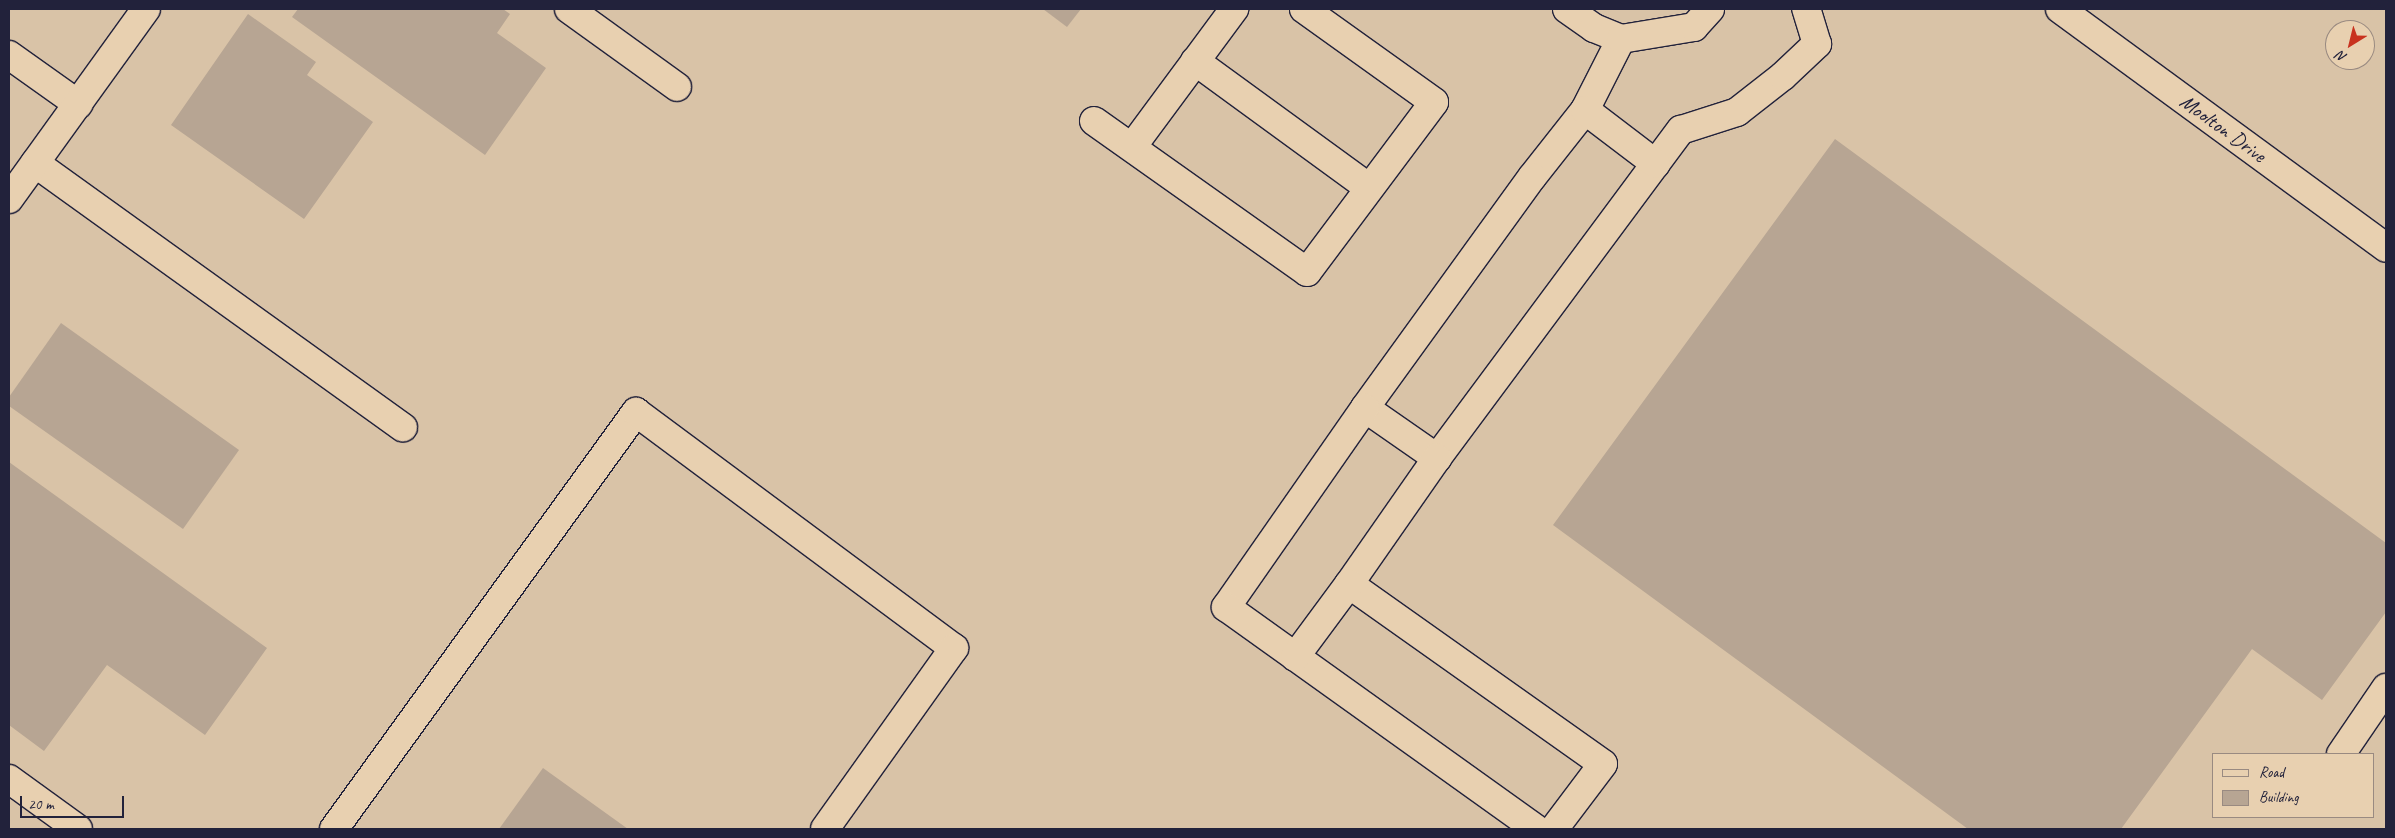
<!DOCTYPE html>
<style>
body{margin:0}
#map{position:relative;width:2395px;height:838px;overflow:hidden;background:#e8d0b0;font-family:Caveat,sans-serif}
div>[style]{position:absolute}
.built>*{inset:0;background:#d9c3a7}
.building>*{inset:0;background:#b7a593}
.roads{filter:drop-shadow(1px 0 #22223b) drop-shadow(-1px 0 #22223b) drop-shadow(0 1px #22223b) drop-shadow(0 -1px #22223b)}
.minor>*{height:28px;margin:-14px;padding:0 14px;transform-origin:14px;border-radius:14px;background:#e8d0b0}
span{translate:-50% -50%;white-space:nowrap;text-align:center;line-height:1.15;-webkit-text-stroke:4px #e8d0b0;paint-order:stroke}
.street-label{font-size:21px;color:#22223b}
.frame{position:absolute;inset:0;border:10px solid #22223b;pointer-events:none}
.legend{position:absolute;left:2212px;top:753px;width:162px;height:65px;box-sizing:border-box;background:#e8d0b0;border:1px solid #998a81;margin:0;padding:6px 9px;list-style:none;font-size:15px;color:#22223b}
.legend li{display:flex;align-items:center;gap:10px;height:25px}
.legend b{width:25px;border:1px solid #998a81}
.north{position:absolute;left:2325px;top:20px;width:50px;height:50px;box-sizing:border-box;background:#e8d0b0;border:1px solid #998a81;border-radius:50%;rotate:216deg;font-size:14px;font-weight:700;line-height:20px;text-align:center;color:#22223b}
.north::after{content:'';display:block;margin:auto;width:18px;height:22px;background:#c8321e;clip-path:polygon(50% 0,100% 100%,50% 72%,0 100%)}
.scale{position:absolute;left:20px;top:796px;width:104px;height:22px;box-sizing:border-box;border:2px solid #22223b;border-top:0;padding-left:6px;font-size:15px;line-height:18px;white-space:nowrap;color:#22223b;-webkit-text-stroke:4px #e8d0b0;paint-order:stroke}
</style>
<div id="map">
<div class="built">
<i style="clip-path:polygon(evenodd,9px 9px,2386px 9px,2386px 829px,9px 829px,9px 9px,2335px 30px,2365px 30px,2365px 60px,2335px 60px,2335px 30px,9px 9px,2214px 754px,2374px 754px,2374px 817px,2214px 817px,2214px 754px)"></i>
</div>
<div class="building">
<i style="clip-path:polygon(298px 9px,503px 9px,510px 14px,497px 33px,546px 68px,485px 155px,292px 17px)"></i>
<i style="clip-path:polygon(1043px 9px,1081px 9px,1067px 27px)"></i>
<i style="clip-path:polygon(248px 14px,316px 62px,307px 75px,373px 122px,304px 219px,171px 125px)"></i>
<i style="clip-path:polygon(1835px 139px,2386px 543px,2386px 612px,2322px 700px,2252px 649px,2121px 829px,1968px 829px,1553px 525px)"></i>
<i style="clip-path:polygon(61px 323px,239px 450px,183px 529px,9px 406px,9px 397px)"></i>
<i style="clip-path:polygon(9px 462px,267px 648px,205px 735px,107px 665px,44px 751px,9px 725px)"></i>
<i style="clip-path:polygon(543px 768px,628px 829px,499px 829px)"></i>
</div>
<div class="roads">
<div class="minor">
<i style="left:569px;top:9px;width:133px;rotate:35.8deg"></i>
<i style="left:1567px;top:9px;width:33px;rotate:35deg"></i>
<i style="left:1594px;top:28px;width:29px;rotate:22deg"></i>
<i style="left:2060px;top:9px;width:404px;rotate:36.2deg"></i>
<i style="left:1621px;top:39px;width:80px;rotate:116.9deg"></i>
<i style="left:1585px;top:110px;width:85px;rotate:128.3deg"></i>
<i style="left:1532px;top:177px;width:285px;rotate:125.9deg"></i>
<i style="left:1365px;top:408px;width:88px;rotate:34.8deg"></i>
<i style="left:1437px;top:458px;width:409px;rotate:-53.4deg"></i>
<i style="left:1681px;top:130px;width:59px;rotate:-17.8deg"></i>
<i style="left:1737px;top:112px;width:58px;rotate:-38deg"></i>
<i style="left:1783px;top:76px;width:47px;rotate:-43.3deg"></i>
<i style="left:1817px;top:44px;width:37px;rotate:-107deg"></i>
<i style="left:1621px;top:39px;width:74px;rotate:-9.3deg"></i>
<i style="left:1694px;top:27px;width:24px;rotate:-48deg"></i>
<i style="left:9px;top:55px;width:85px;rotate:35.4deg"></i>
<i style="left:1195px;top:61px;width:215px;rotate:36.1deg"></i>
<i style="left:1585px;top:110px;width:89px;rotate:37.3deg"></i>
<i style="left:1094px;top:121px;width:261px;rotate:35.3deg"></i>
<i style="left:1307px;top:272px;width:212px;rotate:-53.2deg"></i>
<i style="left:1434px;top:102px;width:160px;rotate:-144.4deg"></i>
<i style="left:1132px;top:147px;width:172px;rotate:-53.5deg"></i>
<i style="left:35px;top:163px;width:453px;rotate:35.7deg"></i>
<i style="left:9px;top:199px;width:234px;rotate:-54.2deg"></i>
<i style="left:1365px;top:408px;width:243px;rotate:124.9deg"></i>
<i style="left:1226px;top:607px;width:381px;rotate:35.6deg"></i>
<i style="left:1437px;top:458px;width:154px;rotate:124.9deg"></i>
<i style="left:1349px;top:584px;width:311px;rotate:35.3deg"></i>
<i style="left:1603px;top:764px;width:81px;rotate:127deg"></i>
<i style="left:1295px;top:657px;width:91px;rotate:-53.5deg"></i>
<i style="left:2341px;top:754px;width:80px;rotate:-55.7deg"></i>
<i style="left:9px;top:779px;width:85px;rotate:35.9deg"></i>
<i style="left:334px;top:829px;width:515px;rotate:-54.09deg"></i>
<i style="left:636px;top:412px;width:396px;rotate:36.6deg"></i>
<i style="left:954px;top:648px;width:222px;rotate:125.5deg"></i>
</div>
</div>
<div class="street-label">
<span style="left:2223px;top:128px;rotate:36deg">Moolton Drive</span>
</div>
<div class="frame"></div>
<ul class="legend">
<li><b style="height:6px;background:#e8d0b0"></b>Road</li>
<li><b style="height:14px;background:#b7a593"></b>Building</li>
</ul>
<div class="north">N</div>
<div class="scale">20 m</div>
</div>
